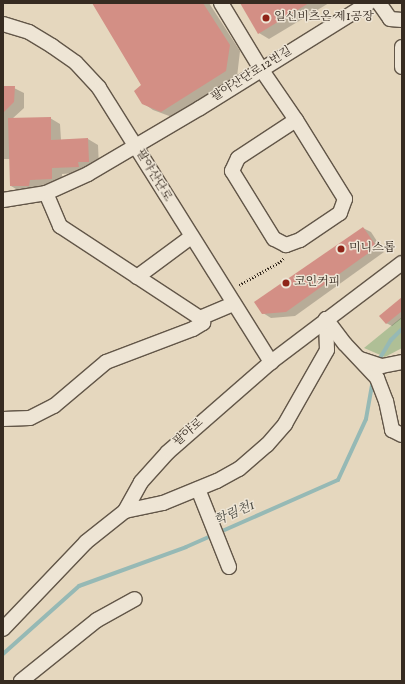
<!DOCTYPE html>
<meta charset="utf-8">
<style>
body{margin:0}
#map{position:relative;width:405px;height:684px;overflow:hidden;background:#e5d7be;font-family:Vollkorn,"Noto Serif KR",serif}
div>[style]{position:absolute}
.green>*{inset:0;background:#afbf96}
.shadow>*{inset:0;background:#0003}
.stream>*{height:4px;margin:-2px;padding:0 2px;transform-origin:2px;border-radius:2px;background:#96b9b5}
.building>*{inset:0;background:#d38f85}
.path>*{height:2.5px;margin-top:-1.25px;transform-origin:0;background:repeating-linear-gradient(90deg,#362b21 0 1px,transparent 0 3px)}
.roads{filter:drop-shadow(1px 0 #625648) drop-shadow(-1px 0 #625648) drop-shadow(0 1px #625648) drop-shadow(0 -1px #625648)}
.minor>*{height:14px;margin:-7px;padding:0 7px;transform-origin:7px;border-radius:7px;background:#eee5d5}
.dots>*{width:11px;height:11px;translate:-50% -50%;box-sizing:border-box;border:2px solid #eee5d5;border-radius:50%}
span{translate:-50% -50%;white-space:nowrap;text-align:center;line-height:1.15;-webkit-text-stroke:3px #eee5d5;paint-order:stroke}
.poi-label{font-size:12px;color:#362b21}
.left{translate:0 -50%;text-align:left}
.street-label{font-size:12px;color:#362b21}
.water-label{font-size:13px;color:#4e4e46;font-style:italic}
.frame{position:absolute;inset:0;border:4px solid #362b21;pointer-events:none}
</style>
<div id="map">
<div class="green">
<i style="clip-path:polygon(402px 317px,402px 348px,385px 357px,364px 348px)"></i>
</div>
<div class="shadow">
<i style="clip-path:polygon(93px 3px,209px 3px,240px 51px,237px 77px,172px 117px,153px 110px,143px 103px,143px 86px)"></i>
<i style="clip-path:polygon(241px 3px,329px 3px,269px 39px,259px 33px)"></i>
<i style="clip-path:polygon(3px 87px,14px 88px,24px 93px,24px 108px,12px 119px,50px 118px,60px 124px,61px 140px,88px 139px,98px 145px,99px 167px,88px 172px,62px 174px,62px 184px,40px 185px,38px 191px,21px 192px,11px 186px,10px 159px,3px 159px)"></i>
<i style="clip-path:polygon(363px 228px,371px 232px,384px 252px,295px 316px,271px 318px,263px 313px)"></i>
<i style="clip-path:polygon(402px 299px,402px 318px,392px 326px,386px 323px)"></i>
</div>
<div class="stream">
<i style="left:377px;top:363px;width:27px;rotate:-59deg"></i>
<i style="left:391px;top:340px;width:16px;rotate:-45deg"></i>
<i style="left:3px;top:654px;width:102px;rotate:-41.8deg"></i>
<i style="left:79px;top:586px;width:114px;rotate:-20deg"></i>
<i style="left:186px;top:547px;width:166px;rotate:-23.8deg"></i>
<i style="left:338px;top:480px;width:67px;rotate:-65.3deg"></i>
<i style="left:366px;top:419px;width:39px;rotate:-80deg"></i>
</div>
<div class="building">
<i style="clip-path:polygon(92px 3px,203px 3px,230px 45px,226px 71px,161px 112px,142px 104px,134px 91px,141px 85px)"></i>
<i style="clip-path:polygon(240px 3px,309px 3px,258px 34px)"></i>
<i style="clip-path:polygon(3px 86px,15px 86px,14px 102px,3px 113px)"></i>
<i style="clip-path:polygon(51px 117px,51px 140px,88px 138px,89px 162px,78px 162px,79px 167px,52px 168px,52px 179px,30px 180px,29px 186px,10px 186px,8px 118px)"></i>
<i style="clip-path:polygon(363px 227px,377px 247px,286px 312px,262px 314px,254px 302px)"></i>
<i style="clip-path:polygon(402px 297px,402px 311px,386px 324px,379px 316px)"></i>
</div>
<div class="path">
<i style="left:239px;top:285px;width:45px;rotate:-29.4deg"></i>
<i style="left:278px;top:263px;width:8px;rotate:-40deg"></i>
</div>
<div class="roads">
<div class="minor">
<i style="left:221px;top:3px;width:77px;rotate:58.8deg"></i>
<i style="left:261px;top:69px;width:62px;rotate:55.5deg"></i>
<i style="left:296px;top:120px;width:93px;rotate:58.2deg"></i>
<i style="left:345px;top:199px;width:15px;rotate:110deg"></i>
<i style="left:340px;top:213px;width:48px;rotate:146deg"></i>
<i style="left:300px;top:240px;width:15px;rotate:160deg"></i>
<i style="left:286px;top:245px;width:13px;rotate:-153deg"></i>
<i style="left:274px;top:239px;width:80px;rotate:-121.7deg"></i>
<i style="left:232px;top:171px;width:14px;rotate:-65deg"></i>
<i style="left:238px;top:158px;width:69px;rotate:-33.2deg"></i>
<i style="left:379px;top:3px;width:19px;rotate:55deg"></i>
<i style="left:390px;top:19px;width:12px;rotate:5deg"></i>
<i style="left:3px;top:24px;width:27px;rotate:17deg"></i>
<i style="left:29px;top:32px;width:27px;rotate:31deg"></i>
<i style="left:52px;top:46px;width:29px;rotate:35deg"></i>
<i style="left:76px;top:63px;width:34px;rotate:47deg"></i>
<i style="left:99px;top:88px;width:324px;rotate:57.9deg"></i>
<i style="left:402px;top:47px;width:20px;rotate:90deg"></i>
<i style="left:46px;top:193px;width:36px;rotate:67deg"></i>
<i style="left:60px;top:226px;width:168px;rotate:33.3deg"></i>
<i style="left:200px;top:318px;width:36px;rotate:-23deg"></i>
<i style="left:3px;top:200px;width:44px;rotate:-9.2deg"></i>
<i style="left:46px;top:193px;width:46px;rotate:-24.3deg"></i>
<i style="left:88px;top:174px;width:130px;rotate:-30.5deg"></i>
<i style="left:200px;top:108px;width:199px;rotate:-31.9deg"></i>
<i style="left:137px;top:277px;width:67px;rotate:-36.5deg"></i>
<i style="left:326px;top:319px;width:31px;rotate:53deg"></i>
<i style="left:345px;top:344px;width:47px;rotate:46.7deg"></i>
<i style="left:377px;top:378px;width:25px;rotate:69deg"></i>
<i style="left:386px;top:401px;width:30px;rotate:78deg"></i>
<i style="left:392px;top:430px;width:11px;rotate:27deg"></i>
<i style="left:360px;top:359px;width:23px;rotate:18deg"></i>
<i style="left:382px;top:366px;width:20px;rotate:-11deg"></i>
<i style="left:3px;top:419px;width:27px;rotate:-2deg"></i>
<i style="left:30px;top:418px;width:27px;rotate:-27deg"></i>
<i style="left:54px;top:406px;width:68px;rotate:-40.2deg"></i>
<i style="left:106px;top:362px;width:93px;rotate:-20.8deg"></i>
<i style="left:193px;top:329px;width:12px;rotate:-31deg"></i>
<i style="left:203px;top:323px;width:6px;rotate:-121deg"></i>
<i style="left:198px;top:489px;width:84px;rotate:68.3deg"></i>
<i style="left:125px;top:511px;width:39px;rotate:-12deg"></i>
<i style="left:163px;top:503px;width:58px;rotate:-22.2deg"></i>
<i style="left:217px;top:481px;width:25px;rotate:-29deg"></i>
<i style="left:239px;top:469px;width:37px;rotate:-41deg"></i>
<i style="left:267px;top:445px;width:28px;rotate:-49deg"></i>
<i style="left:285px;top:424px;width:85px;rotate:-60.4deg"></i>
<i style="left:327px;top:350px;width:31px;rotate:-92deg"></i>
<i style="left:3px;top:629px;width:120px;rotate:-46.3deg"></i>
<i style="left:86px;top:542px;width:50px;rotate:-38.5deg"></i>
<i style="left:125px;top:511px;width:33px;rotate:-61deg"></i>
<i style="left:141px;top:482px;width:40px;rotate:-48deg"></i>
<i style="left:168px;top:452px;width:137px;rotate:-41.1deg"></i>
<i style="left:271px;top:362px;width:164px;rotate:-37.1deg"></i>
<i style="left:21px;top:681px;width:97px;rotate:-38.8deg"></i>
<i style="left:97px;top:620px;width:43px;rotate:-28.9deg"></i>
</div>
</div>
<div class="dots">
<i style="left:266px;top:18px;background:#8f2418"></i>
<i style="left:341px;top:249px;background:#8f2418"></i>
<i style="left:286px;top:283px;background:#8f2418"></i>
</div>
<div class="poi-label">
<span class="left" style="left:274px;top:18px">일신비츠온 제1공장</span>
<span class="left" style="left:349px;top:249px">미니스톱</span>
<span class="left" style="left:294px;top:283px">코인커피</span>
</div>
<div class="street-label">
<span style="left:252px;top:75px;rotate:-32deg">팔야산단로12번길</span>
<span style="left:153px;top:176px;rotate:59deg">팔야산단로</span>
<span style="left:189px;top:433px;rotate:-41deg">팔야로</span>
</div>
<div class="water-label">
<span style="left:235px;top:514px;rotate:-24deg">학림천1</span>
</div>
<div class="frame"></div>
</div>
